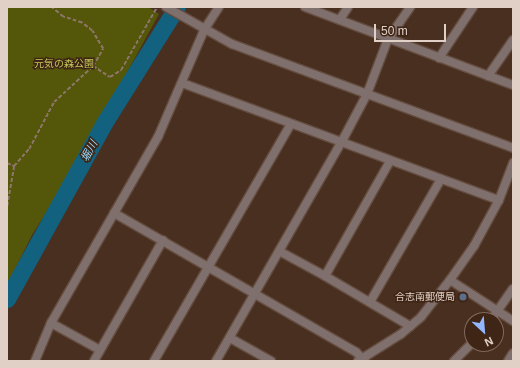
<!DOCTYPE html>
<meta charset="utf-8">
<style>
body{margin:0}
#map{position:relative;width:520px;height:368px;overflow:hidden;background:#492f20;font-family:Helvetica,"Noto Sans JP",sans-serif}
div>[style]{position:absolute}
.green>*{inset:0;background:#54570a}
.river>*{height:17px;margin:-8.5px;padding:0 8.5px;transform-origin:8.5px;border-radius:8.5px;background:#11617f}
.path>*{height:1.5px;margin-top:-0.75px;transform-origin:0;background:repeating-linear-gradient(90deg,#8c7669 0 4px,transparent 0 6px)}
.roads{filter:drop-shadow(1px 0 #644c3e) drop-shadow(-1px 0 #644c3e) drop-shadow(0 1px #644c3e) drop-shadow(0 -1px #644c3e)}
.minor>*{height:8px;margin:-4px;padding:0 4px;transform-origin:4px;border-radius:4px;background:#7f6f6d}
.tertiary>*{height:8px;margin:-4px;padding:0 4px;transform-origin:4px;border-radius:4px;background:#7f6f6d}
.dots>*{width:11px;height:11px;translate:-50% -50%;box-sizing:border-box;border:2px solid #3f2516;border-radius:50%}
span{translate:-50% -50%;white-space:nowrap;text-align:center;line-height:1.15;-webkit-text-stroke:3px #3f2516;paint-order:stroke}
.park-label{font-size:10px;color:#c3ca58}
.poi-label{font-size:10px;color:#e1d0c6}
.right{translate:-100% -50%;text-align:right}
.water-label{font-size:11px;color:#93d7f8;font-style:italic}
.frame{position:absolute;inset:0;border:8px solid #e1d0c6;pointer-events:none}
.north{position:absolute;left:464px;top:312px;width:40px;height:40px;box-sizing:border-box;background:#3f2516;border:1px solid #80695c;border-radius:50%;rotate:154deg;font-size:11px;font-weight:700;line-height:16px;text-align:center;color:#e1d0c6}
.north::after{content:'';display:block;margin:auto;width:14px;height:18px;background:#93b7fd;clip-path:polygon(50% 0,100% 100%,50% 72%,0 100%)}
.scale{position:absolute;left:374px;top:24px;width:72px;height:18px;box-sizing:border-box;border:2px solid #e1d0c6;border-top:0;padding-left:5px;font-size:12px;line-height:14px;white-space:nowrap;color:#e1d0c6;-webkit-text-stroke:3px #3f2516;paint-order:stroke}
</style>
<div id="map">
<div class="green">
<i style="clip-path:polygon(7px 7px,148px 7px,159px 14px,77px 164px,32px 235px,7px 285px)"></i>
</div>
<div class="river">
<i style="left:7px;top:299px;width:205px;rotate:-61.1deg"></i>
<i style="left:106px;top:120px;width:133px;rotate:-57.9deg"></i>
</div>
<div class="path">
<i style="left:93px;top:66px;width:20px;rotate:33deg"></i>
<i style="left:110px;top:77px;width:13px;rotate:-32deg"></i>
<i style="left:121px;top:70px;width:73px;rotate:-60.3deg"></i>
<i style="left:7px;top:163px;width:8px;rotate:23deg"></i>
<i style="left:7px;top:206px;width:41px;rotate:-80.1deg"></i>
<i style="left:14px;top:166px;width:23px;rotate:-49deg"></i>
<i style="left:29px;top:149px;width:53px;rotate:-62deg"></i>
<i style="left:54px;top:102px;width:53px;rotate:-42.7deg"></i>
<i style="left:93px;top:66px;width:20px;rotate:-60deg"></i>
<i style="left:103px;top:49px;width:21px;rotate:-121deg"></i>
<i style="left:92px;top:31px;width:13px;rotate:-141deg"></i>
<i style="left:82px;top:23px;width:20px;rotate:-162deg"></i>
<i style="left:63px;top:17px;width:16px;rotate:-140deg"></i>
</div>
<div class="roads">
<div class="minor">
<i style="left:305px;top:7px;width:222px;rotate:20.6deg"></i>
<i style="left:340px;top:19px;width:14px;rotate:-56deg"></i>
<i style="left:439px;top:58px;width:61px;rotate:-56.3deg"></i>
<i style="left:488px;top:76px;width:44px;rotate:-55.2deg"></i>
<i style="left:182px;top:83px;width:338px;rotate:20.3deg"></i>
<i style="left:114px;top:213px;width:279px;rotate:29.9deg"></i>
<i style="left:356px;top:352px;width:13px;rotate:45deg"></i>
<i style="left:279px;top:251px;width:52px;rotate:28.5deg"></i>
<i style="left:325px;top:276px;width:132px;rotate:-60.5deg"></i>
<i style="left:325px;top:276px;width:99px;rotate:30.5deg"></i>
<i style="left:450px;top:280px;width:75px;rotate:33.1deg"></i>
<i style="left:370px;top:302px;width:142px;rotate:-60deg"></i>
<i style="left:51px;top:323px;width:56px;rotate:28.9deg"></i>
<i style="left:230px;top:338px;width:47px;rotate:29.3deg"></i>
<i style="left:94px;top:361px;width:139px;rotate:-60.3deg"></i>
<i style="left:154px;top:361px;width:274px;rotate:-60deg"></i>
<i style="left:216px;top:361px;width:251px;rotate:-60.2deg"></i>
<i style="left:341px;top:143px;width:55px;rotate:-62deg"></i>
<i style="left:367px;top:94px;width:59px;rotate:-69.1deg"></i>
<i style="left:388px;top:39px;width:39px;rotate:-55deg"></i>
<i style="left:358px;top:361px;width:51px;rotate:-32.1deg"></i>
<i style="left:401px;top:334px;width:26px;rotate:-40deg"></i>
<i style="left:421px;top:317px;width:47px;rotate:-51.9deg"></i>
<i style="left:450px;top:280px;width:42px;rotate:-54.8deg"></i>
<i style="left:474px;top:246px;width:52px;rotate:-61.5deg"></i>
<i style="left:499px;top:200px;width:40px;rotate:-69deg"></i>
<i style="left:508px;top:361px;width:9px;rotate:-58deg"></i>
</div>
<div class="tertiary">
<i style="left:166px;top:7px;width:76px;rotate:29.3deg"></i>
<i style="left:232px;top:44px;width:300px;rotate:20.3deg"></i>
<i style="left:491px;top:320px;width:38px;rotate:-55deg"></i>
<i style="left:35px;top:361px;width:41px;rotate:-67.2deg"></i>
<i style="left:51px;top:323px;width:215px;rotate:-60.1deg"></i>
<i style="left:158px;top:137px;width:116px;rotate:-66.7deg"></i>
<i style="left:204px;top:30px;width:27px;rotate:-57deg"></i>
<i style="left:454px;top:361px;width:25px;rotate:-45deg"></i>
</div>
</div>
<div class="dots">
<i style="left:463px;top:297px;background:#5c6f8a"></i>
</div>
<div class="park-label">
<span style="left:64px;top:64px">元気の森公園</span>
</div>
<div class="poi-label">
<span class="right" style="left:455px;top:297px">合志南郵便局</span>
</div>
<div class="water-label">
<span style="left:89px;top:151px;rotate:-61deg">堀川</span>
</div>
<div class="frame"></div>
<div class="north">N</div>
<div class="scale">50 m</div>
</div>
